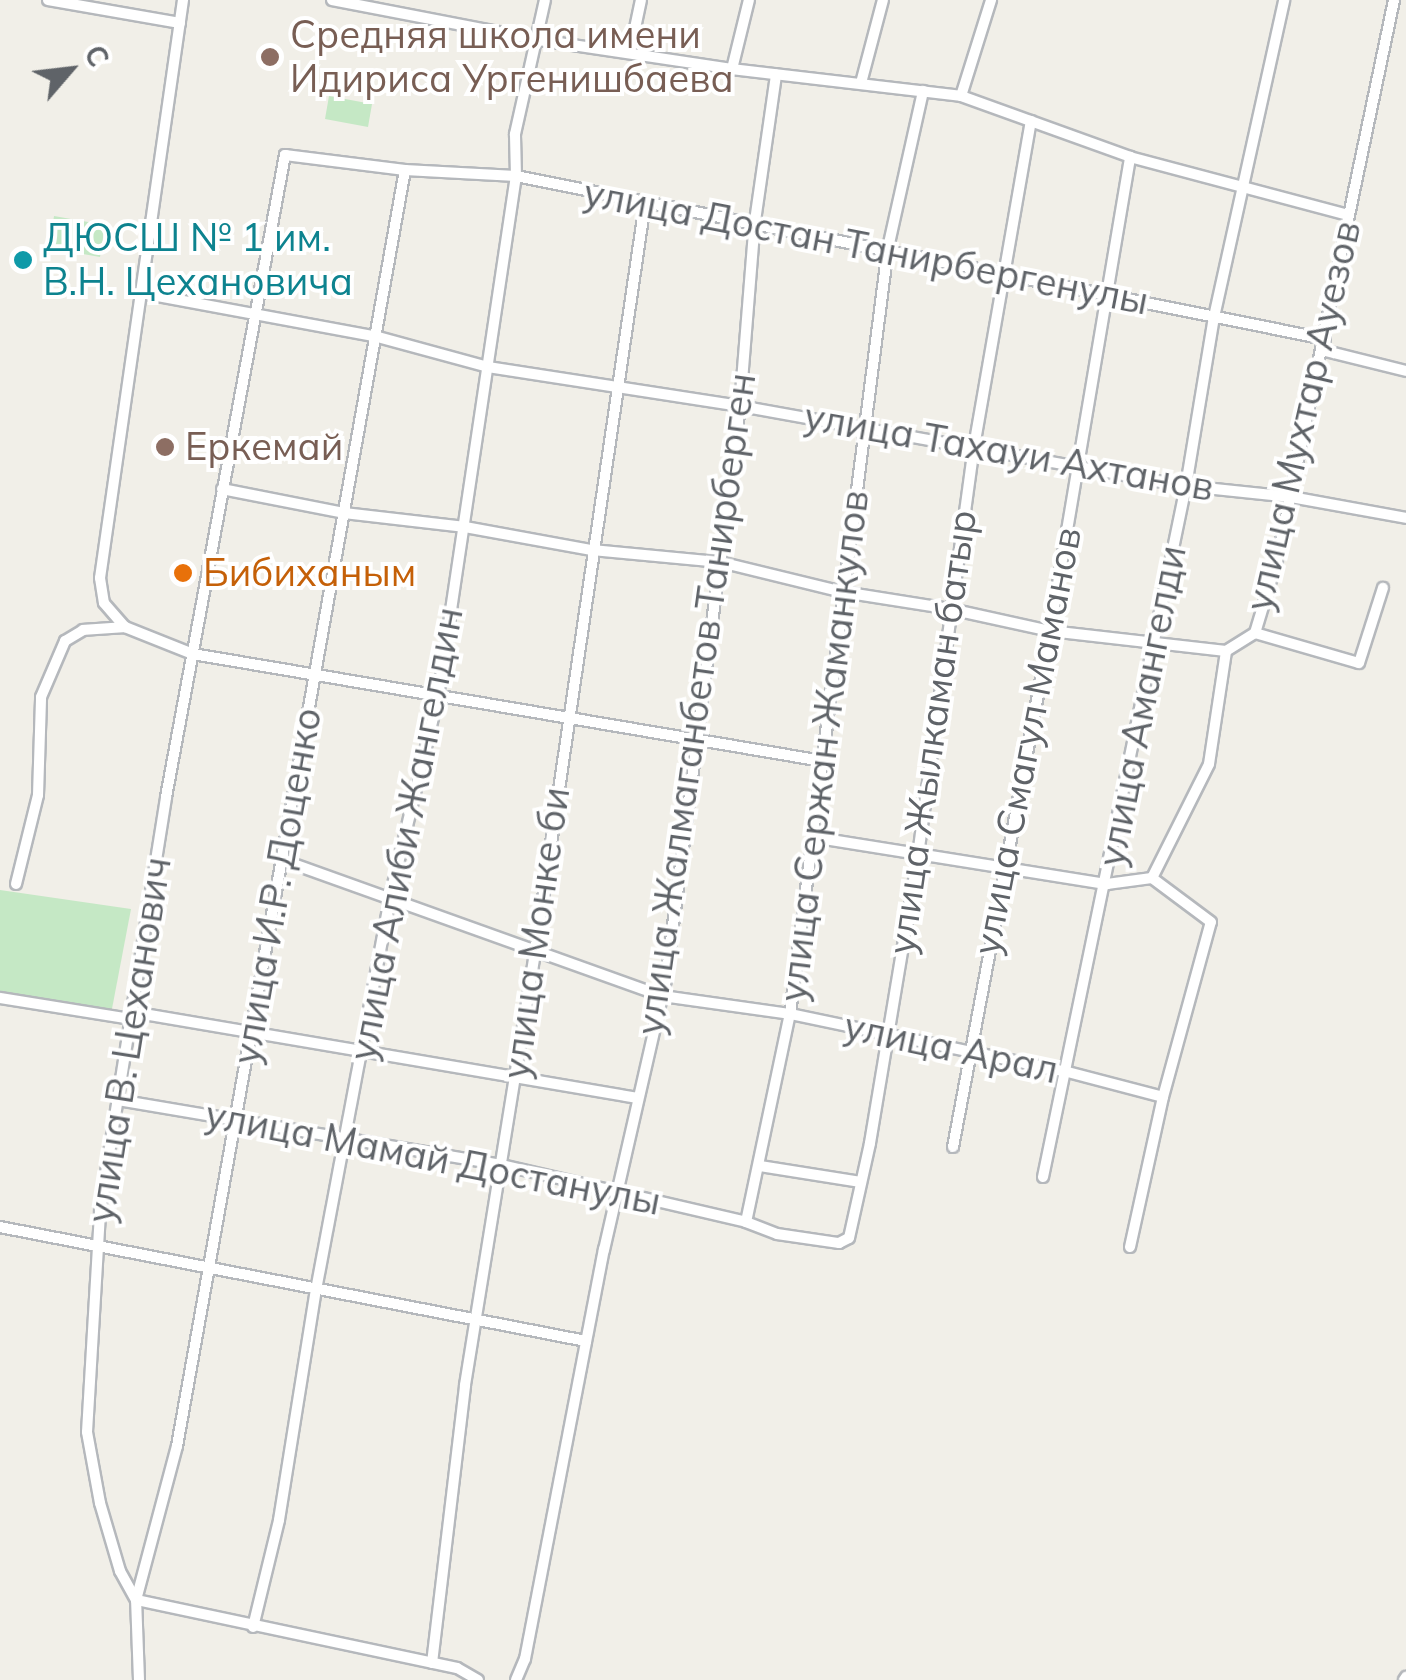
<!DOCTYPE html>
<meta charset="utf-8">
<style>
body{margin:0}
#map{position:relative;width:1406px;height:1680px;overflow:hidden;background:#f1efe8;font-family:Mulish,sans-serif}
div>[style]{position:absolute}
.green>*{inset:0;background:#c5e8c5}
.roads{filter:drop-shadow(2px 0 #b5b8bc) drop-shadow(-2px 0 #b5b8bc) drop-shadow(0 2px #b5b8bc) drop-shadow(0 -2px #b5b8bc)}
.minor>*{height:10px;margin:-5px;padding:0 5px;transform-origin:5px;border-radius:5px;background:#fff}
.dots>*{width:28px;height:28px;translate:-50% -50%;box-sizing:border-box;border:5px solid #fff;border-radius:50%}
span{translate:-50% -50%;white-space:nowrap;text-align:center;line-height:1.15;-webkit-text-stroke:8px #fff;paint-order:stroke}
.education-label{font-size:38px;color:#785e54}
.left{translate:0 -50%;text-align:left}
.culture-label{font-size:38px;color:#0d838f}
.street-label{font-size:38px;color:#5f6368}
.food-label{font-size:38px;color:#c56008}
.north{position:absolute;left:20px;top:20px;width:100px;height:100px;-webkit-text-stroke:8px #fff;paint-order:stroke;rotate:62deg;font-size:28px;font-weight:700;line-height:40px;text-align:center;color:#5f6368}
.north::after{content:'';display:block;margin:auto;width:35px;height:45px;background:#5f6368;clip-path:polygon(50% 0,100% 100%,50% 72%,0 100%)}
</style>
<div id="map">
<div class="green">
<i style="clip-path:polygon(329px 96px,372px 104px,368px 127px,325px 119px)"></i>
<i style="clip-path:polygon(54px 216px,105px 225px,100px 257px,49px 248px)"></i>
<i style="clip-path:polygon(0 890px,131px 909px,111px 1014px,0 993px)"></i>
</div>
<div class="roads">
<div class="minor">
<i style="left:48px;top:0;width:134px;rotate:9.9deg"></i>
<i style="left:183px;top:0;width:584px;rotate:98.17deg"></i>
<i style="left:100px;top:578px;width:25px;rotate:81deg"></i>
<i style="left:104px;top:603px;width:32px;rotate:49deg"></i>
<i style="left:125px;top:627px;width:73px;rotate:21.7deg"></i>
<i style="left:193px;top:654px;width:638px;rotate:9.65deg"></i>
<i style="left:332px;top:0;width:211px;rotate:10.9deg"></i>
<i style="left:539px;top:40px;width:195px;rotate:8.5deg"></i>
<i style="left:732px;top:69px;width:231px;rotate:6.7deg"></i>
<i style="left:961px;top:96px;width:180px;rotate:19.8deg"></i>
<i style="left:1130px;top:157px;width:226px;rotate:14.9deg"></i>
<i style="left:630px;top:52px;width:53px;rotate:-78.1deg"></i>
<i style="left:732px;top:69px;width:71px;rotate:-76.2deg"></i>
<i style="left:861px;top:83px;width:86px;rotate:-75.2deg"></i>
<i style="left:961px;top:96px;width:101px;rotate:-72.6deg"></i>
<i style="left:141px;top:293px;width:237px;rotate:10.5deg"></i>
<i style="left:374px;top:336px;width:118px;rotate:15.2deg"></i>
<i style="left:488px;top:367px;width:255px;rotate:8.8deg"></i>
<i style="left:740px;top:406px;width:453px;rotate:10.2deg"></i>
<i style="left:1186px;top:486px;width:106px;rotate:6deg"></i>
<i style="left:1291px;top:497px;width:117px;rotate:10.3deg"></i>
<i style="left:1322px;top:350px;width:87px;rotate:14deg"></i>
<i style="left:222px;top:489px;width:124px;rotate:11.1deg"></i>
<i style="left:344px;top:513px;width:122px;rotate:6.6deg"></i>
<i style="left:465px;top:527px;width:129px;rotate:10.3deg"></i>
<i style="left:592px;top:550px;width:129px;rotate:5.4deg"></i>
<i style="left:720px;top:562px;width:127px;rotate:13.7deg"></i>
<i style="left:843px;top:592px;width:108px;rotate:9deg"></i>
<i style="left:950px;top:609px;width:102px;rotate:12.4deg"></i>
<i style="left:1050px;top:631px;width:177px;rotate:6.5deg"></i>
<i style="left:1255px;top:633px;width:108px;rotate:16.1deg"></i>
<i style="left:1359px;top:663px;width:79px;rotate:-72.3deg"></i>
<i style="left:812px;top:837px;width:299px;rotate:9.1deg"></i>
<i style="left:1107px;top:884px;width:45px;rotate:-7.6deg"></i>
<i style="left:282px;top:860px;width:404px;rotate:19.7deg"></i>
<i style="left:662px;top:996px;width:129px;rotate:8deg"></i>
<i style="left:790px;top:1014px;width:280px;rotate:11.8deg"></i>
<i style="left:1064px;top:1071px;width:102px;rotate:14.7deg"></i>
<i style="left:1152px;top:878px;width:127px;rotate:-63.4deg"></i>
<i style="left:1209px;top:764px;width:114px;rotate:-81.4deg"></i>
<i style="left:1226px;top:651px;width:34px;rotate:-32deg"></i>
<i style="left:1255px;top:633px;width:76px;rotate:-73.2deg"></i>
<i style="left:1277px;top:560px;width:572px;rotate:-78.2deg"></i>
<i style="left:16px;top:884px;width:92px;rotate:-76.1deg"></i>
<i style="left:38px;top:795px;width:98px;rotate:-88.2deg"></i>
<i style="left:41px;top:697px;width:61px;rotate:-66.8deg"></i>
<i style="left:65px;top:641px;width:21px;rotate:-31deg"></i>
<i style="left:83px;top:630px;width:42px;rotate:-4.1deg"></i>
<i style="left:0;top:998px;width:133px;rotate:9.1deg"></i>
<i style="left:132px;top:1012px;width:513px;rotate:9.65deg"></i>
<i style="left:118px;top:1100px;width:389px;rotate:9.6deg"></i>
<i style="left:502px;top:1165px;width:251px;rotate:13.1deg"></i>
<i style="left:746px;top:1222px;width:33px;rotate:21deg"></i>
<i style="left:777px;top:1234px;width:63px;rotate:8.3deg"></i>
<i style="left:839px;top:1243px;width:11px;rotate:-27deg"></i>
<i style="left:849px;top:1238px;width:97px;rotate:-77.5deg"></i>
<i style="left:870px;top:1143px;width:292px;rotate:-80.5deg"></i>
<i style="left:918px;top:855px;width:412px;rotate:-82.2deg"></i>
<i style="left:974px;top:447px;width:331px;rotate:-80.1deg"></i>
<i style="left:953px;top:1147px;width:525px;rotate:-79.35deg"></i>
<i style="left:1050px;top:631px;width:481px;rotate:-80.4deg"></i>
<i style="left:760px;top:1166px;width:102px;rotate:9deg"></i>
<i style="left:1043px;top:1177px;width:706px;rotate:-78.31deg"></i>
<i style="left:1186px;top:486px;width:171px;rotate:-80.6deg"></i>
<i style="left:1214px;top:317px;width:325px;rotate:-77.5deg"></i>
<i style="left:746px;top:1222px;width:213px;rotate:-78.1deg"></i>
<i style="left:790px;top:1014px;width:772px;rotate:-82.71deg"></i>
<i style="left:888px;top:248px;width:161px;rotate:-77.4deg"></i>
<i style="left:0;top:1227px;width:597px;rotate:11.01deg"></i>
<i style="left:1130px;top:1247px;width:154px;rotate:-77.6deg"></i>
<i style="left:1163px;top:1097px;width:181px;rotate:-74.7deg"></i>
<i style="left:1211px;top:922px;width:74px;rotate:-143.3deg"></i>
<i style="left:253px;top:1627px;width:110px;rotate:-76.3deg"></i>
<i style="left:279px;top:1520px;width:233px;rotate:-80.9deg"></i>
<i style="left:316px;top:1290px;width:400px;rotate:-79.3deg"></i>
<i style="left:390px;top:897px;width:206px;rotate:-76.5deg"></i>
<i style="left:438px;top:697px;width:527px;rotate:-81.49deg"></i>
<i style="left:516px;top:176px;width:42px;rotate:-91.4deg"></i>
<i style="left:515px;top:134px;width:137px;rotate:-77.4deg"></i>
<i style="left:432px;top:1663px;width:280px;rotate:-83.2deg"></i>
<i style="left:465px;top:1385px;width:438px;rotate:-80.8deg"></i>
<i style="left:535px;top:953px;width:757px;rotate:-81.65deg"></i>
<i style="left:139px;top:1680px;width:80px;rotate:-92.1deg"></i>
<i style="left:136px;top:1600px;width:159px;rotate:-75.1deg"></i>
<i style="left:177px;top:1446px;width:1296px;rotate:-79.87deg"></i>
<i style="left:478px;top:1680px;width:24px;rotate:-150deg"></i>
<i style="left:457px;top:1668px;width:328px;rotate:-168deg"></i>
<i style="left:136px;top:1600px;width:33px;rotate:-119deg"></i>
<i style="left:120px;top:1571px;width:71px;rotate:-106.4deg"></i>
<i style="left:100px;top:1503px;width:72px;rotate:-100.4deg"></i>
<i style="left:87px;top:1432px;width:222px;rotate:-86.6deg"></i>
<i style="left:100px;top:1210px;width:418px;rotate:-80.9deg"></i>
<i style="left:166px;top:797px;width:653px;rotate:-79.5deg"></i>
<i style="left:285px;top:155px;width:121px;rotate:7.1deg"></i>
<i style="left:405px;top:170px;width:111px;rotate:3.1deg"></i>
<i style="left:516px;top:176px;width:825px;rotate:11.39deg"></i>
<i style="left:516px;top:1680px;width:23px;rotate:-67deg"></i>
<i style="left:525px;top:1659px;width:417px;rotate:-79.1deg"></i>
<i style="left:604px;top:1250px;width:277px;rotate:-77.1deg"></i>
<i style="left:666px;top:980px;width:579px;rotate:-82.65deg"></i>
<i style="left:740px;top:406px;width:186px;rotate:-85.4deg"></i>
<i style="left:755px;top:221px;width:148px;rotate:-81.8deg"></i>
<i style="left:1404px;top:1680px;width:4px;rotate:-56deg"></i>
</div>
</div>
<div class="dots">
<i style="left:270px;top:57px;background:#8d6e63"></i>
<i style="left:23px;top:260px;background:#0f9aa8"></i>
<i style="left:165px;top:447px;background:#8d6e63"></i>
<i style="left:183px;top:573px;background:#e8710a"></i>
</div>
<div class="education-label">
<span class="left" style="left:290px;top:57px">Средняя школа имени<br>Идириса Ургенишбаева</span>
<span class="left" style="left:185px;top:447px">Еркемай</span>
</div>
<div class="culture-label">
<span class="left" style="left:43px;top:260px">ДЮСШ № 1 им.<br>В.Н. Цехановича</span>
</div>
<div class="street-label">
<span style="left:866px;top:247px;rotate:11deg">улица Достан Танирбергенулы</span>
<span style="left:1303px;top:416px;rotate:-77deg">улица Мухтар Ауезов</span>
<span style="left:1009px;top:452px;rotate:10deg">улица Тахауи Ахтанов</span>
<span style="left:696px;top:704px;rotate:-82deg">улица Жалмаганбетов Танирберген</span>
<span style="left:1142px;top:706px;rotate:-79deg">улица Амангелди</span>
<span style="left:932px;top:732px;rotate:-82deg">улица Жылкаман батыр</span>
<span style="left:1027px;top:741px;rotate:-79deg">улица Смагул Маманов</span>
<span style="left:824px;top:746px;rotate:-83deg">улица Сержан Жаманкулов</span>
<span style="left:406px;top:834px;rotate:-79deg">улица Алиби Жангелдин</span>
<span style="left:277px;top:886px;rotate:-80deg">улица И.Р. Доценко</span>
<span style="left:536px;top:933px;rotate:-82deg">улица Монке би</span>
<span style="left:129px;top:1040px;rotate:-81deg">улица В. Цеханович</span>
<span style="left:951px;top:1048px;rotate:12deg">улица Арал</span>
<span style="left:433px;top:1158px;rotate:11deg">улица Мамай Достанулы</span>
</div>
<div class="food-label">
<span class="left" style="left:203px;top:573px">Бибиханым</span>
</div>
<div class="north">С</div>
</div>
